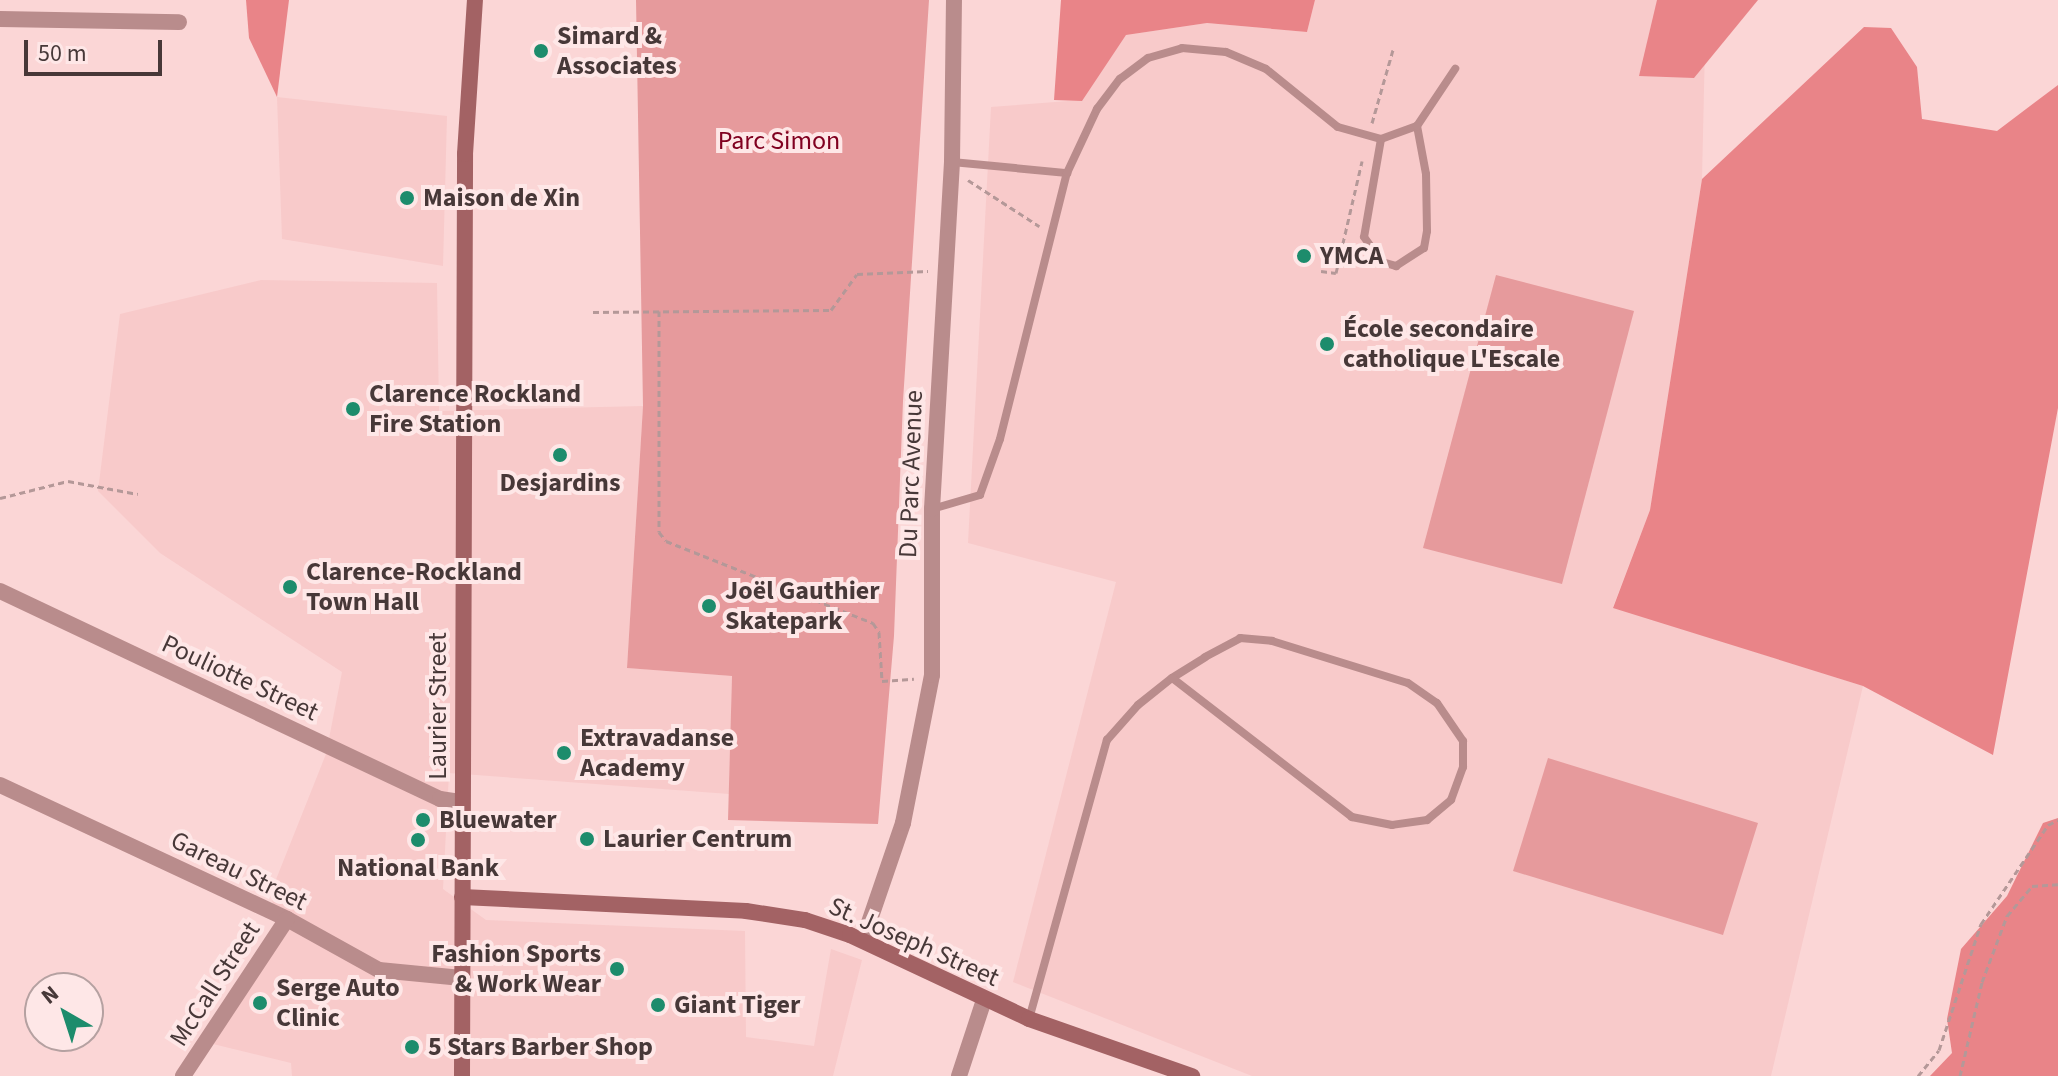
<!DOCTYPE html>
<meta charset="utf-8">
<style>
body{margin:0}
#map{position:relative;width:2058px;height:1076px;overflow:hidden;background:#fbd6d6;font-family:"Source Sans 3",sans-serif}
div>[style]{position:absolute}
.built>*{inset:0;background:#f8caca}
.green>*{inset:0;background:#e69a9c}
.forest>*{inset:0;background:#e98488}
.path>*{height:3px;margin-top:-1.5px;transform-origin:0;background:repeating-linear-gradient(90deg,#b49898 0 6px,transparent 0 10px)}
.lane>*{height:8px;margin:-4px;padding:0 4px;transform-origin:4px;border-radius:4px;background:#b98c8c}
.street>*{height:16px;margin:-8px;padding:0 8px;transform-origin:8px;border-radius:8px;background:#b98c8c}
.secondary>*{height:16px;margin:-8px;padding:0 8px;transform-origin:8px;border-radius:8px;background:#a36264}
.dots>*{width:22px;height:22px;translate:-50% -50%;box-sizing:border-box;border:4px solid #fee7e7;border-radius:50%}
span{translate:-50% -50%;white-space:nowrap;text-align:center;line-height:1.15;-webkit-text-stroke:8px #fee7e7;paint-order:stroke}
.poi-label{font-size:26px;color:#473838;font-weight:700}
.left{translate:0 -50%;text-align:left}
.right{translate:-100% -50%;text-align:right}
.park-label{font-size:26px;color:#800020}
.street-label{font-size:26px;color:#473838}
.north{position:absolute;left:24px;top:972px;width:80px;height:80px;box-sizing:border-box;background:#fee7e7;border:2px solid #b5a1a1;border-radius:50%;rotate:321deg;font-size:22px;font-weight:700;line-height:32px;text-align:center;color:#473838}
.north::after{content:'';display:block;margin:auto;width:28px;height:36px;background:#1d8c6c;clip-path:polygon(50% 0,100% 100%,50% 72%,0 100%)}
.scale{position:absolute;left:24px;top:40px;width:138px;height:36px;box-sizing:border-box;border:4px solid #473838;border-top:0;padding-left:10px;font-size:24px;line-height:28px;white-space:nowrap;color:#473838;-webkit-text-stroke:6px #fee7e7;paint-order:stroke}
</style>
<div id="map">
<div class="built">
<i style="clip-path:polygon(1315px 0,1706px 0,1702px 179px,1650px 510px,1613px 607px,1863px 686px,1771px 1076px,1252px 1076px,1013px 982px,1116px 582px,968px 543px,991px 107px,1081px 100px,1126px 35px,1207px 23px,1307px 32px)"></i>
<i style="clip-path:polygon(277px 97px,447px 116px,443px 266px,282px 239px)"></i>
<i style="clip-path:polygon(261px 280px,437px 283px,439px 411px,643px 406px,627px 668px,732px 676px,729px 794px,449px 773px,443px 889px,486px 920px,745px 931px,746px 1037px,814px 1046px,831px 949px,862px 960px,833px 1076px,292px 1076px,291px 1063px,213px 1044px,278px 938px,271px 892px,326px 754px,342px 672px,160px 553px,98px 491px,120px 314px)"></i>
</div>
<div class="green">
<i style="clip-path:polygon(636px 0,929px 0,903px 401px,894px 636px,878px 824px,728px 820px,732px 676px,627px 668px,643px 406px)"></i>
<i style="clip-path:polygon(1496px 275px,1634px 311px,1562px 584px,1423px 548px)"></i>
<i style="clip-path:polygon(1548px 758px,1758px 823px,1723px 935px,1513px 871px)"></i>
</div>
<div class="forest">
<i style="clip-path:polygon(246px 0,289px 0,277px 97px,249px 38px)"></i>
<i style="clip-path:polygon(1061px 0,1315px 0,1307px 32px,1207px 23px,1126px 35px,1082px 101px,1054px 100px)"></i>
<i style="clip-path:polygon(1657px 0,1758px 0,1694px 78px,1639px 76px)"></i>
<i style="clip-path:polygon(1864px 27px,1891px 28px,1917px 67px,1922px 119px,1997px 131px,2058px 85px,2058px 408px,1993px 755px,1863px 686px,1613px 608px,1650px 510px,1702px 179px)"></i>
<i style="clip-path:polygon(2058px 818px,2058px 1076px,1930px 1076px,1952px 1053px,1947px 1019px,1961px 949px,2007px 896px,2043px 823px)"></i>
</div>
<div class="path">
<i style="left:1372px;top:123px;width:76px;rotate:-74deg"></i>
<i style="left:968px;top:180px;width:85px;rotate:32.9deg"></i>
<i style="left:1321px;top:271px;width:15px;rotate:8deg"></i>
<i style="left:1336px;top:273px;width:115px;rotate:-76.9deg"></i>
<i style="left:659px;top:311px;width:221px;rotate:90deg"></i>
<i style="left:659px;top:532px;width:11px;rotate:52deg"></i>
<i style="left:666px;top:541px;width:223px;rotate:21.6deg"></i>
<i style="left:873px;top:623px;width:11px;rotate:56deg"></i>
<i style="left:879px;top:632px;width:49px;rotate:86.5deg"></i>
<i style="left:882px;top:681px;width:32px;rotate:-4deg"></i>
<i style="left:593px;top:312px;width:238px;rotate:-0.5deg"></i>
<i style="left:831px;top:310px;width:44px;rotate:-54.2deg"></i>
<i style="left:857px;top:274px;width:71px;rotate:-2.4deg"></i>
<i style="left:0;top:498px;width:70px;rotate:-14deg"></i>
<i style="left:68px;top:481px;width:71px;rotate:10.5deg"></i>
<i style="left:1918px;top:1076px;width:33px;rotate:-51deg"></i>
<i style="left:1939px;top:1050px;width:133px;rotate:-71.6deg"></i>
<i style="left:1981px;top:924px;width:120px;rotate:-55.9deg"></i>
<i style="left:2048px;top:825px;width:11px;rotate:-27deg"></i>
<i style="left:1960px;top:1076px;width:97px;rotate:-76.8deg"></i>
<i style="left:1982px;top:982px;width:71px;rotate:-69.3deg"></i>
<i style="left:2007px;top:916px;width:39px;rotate:-50deg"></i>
<i style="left:2032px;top:886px;width:26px;rotate:-4deg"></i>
</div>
<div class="lane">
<i style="left:1381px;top:139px;width:99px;rotate:99.8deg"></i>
<i style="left:1364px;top:237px;width:31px;rotate:54deg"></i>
<i style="left:1382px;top:262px;width:15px;rotate:16deg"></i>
<i style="left:1396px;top:266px;width:33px;rotate:-33deg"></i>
<i style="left:1424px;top:248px;width:17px;rotate:-80deg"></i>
<i style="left:1427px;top:231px;width:57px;rotate:-91deg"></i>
<i style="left:1426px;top:174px;width:49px;rotate:-100.6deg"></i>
<i style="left:952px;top:162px;width:116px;rotate:5.5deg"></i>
<i style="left:932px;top:509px;width:50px;rotate:-16.3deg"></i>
<i style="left:980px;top:495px;width:59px;rotate:-70.3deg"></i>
<i style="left:1000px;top:439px;width:274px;rotate:-75.9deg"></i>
<i style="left:1067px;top:173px;width:71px;rotate:-64.9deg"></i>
<i style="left:1097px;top:109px;width:38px;rotate:-53deg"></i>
<i style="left:1120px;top:79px;width:35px;rotate:-37deg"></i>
<i style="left:1148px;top:58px;width:35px;rotate:-16deg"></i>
<i style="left:1182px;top:48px;width:44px;rotate:5.2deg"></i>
<i style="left:1226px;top:52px;width:43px;rotate:23deg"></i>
<i style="left:1266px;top:69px;width:92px;rotate:38.9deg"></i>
<i style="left:1338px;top:127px;width:45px;rotate:15.6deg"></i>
<i style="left:1381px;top:139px;width:38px;rotate:-20deg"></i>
<i style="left:1417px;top:126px;width:69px;rotate:-56.3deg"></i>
<i style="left:1029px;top:1019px;width:290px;rotate:-74.4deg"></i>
<i style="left:1107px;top:740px;width:47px;rotate:-48.5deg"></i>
<i style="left:1138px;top:705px;width:43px;rotate:-38.5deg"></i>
<i style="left:1172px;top:678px;width:39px;rotate:-32deg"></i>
<i style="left:1205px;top:657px;width:40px;rotate:-28deg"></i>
<i style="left:1240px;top:638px;width:32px;rotate:5deg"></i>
<i style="left:1272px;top:641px;width:142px;rotate:17.2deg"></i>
<i style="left:1408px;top:683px;width:35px;rotate:35deg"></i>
<i style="left:1437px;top:703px;width:46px;rotate:55.6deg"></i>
<i style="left:1463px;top:741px;width:26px;rotate:90deg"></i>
<i style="left:1463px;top:767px;width:35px;rotate:110deg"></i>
<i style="left:1451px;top:800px;width:31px;rotate:140deg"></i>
<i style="left:1427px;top:820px;width:35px;rotate:172deg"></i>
<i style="left:1392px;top:825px;width:41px;rotate:-168.7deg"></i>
<i style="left:1352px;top:817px;width:227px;rotate:-142.3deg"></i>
</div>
<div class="street">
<i style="left:0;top:19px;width:179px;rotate:1deg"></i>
<i style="left:0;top:591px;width:487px;rotate:25.3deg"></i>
<i style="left:440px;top:799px;width:22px;rotate:8deg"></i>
<i style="left:0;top:785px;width:317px;rotate:25deg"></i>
<i style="left:287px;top:919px;width:105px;rotate:29deg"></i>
<i style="left:379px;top:970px;width:83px;rotate:5.5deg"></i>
<i style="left:863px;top:940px;width:124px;rotate:-71.1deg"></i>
<i style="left:903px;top:823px;width:151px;rotate:-78.9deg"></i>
<i style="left:932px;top:675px;width:166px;rotate:-90deg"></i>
<i style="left:932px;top:509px;width:348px;rotate:-86.7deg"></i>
<i style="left:952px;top:162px;width:162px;rotate:-89.3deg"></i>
<i style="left:183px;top:1076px;width:188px;rotate:-56.5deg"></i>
<i style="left:959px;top:1076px;width:80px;rotate:-71.8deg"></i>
</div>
<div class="secondary">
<i style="left:462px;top:897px;width:284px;rotate:2.8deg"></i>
<i style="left:746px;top:911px;width:60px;rotate:8.7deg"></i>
<i style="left:805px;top:920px;width:47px;rotate:18.4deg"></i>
<i style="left:850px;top:935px;width:198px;rotate:25.1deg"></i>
<i style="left:1029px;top:1019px;width:173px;rotate:19.3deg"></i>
<i style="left:462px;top:1076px;width:922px;rotate:-89.81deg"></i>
<i style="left:465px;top:154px;width:154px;rotate:-86.3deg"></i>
</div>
<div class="dots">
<i style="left:541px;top:51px;background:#1d8c6c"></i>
<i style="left:407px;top:198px;background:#1d8c6c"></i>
<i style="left:1304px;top:256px;background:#1d8c6c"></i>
<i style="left:1327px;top:344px;background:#1d8c6c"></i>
<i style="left:353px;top:409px;background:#1d8c6c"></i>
<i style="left:560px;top:455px;background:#1d8c6c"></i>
<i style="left:290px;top:587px;background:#1d8c6c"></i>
<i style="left:709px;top:606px;background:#1d8c6c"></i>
<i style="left:564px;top:753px;background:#1d8c6c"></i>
<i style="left:423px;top:820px;background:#1d8c6c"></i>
<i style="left:587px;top:839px;background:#1d8c6c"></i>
<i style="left:418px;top:840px;background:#1d8c6c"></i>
<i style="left:617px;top:969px;background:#1d8c6c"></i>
<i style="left:260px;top:1003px;background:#1d8c6c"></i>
<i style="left:658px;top:1005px;background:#1d8c6c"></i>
<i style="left:412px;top:1047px;background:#1d8c6c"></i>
</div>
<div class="poi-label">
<span class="left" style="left:557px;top:51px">Simard &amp;<br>Associates</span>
<span class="left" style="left:423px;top:198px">Maison de Xin</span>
<span class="left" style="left:1320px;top:256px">YMCA</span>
<span class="left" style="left:1343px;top:344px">École secondaire<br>catholique L'Escale</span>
<span class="left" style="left:369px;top:409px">Clarence Rockland<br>Fire Station</span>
<span style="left:560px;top:483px">Desjardins</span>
<span class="left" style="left:306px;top:587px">Clarence-Rockland<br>Town Hall</span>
<span class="left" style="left:725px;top:606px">Joël Gauthier<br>Skatepark</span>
<span class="left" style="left:580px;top:753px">Extravadanse<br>Academy</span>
<span class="left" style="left:439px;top:820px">Bluewater</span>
<span class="left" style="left:603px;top:839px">Laurier Centrum</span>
<span style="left:418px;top:868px">National Bank</span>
<span class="right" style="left:601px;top:969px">Fashion Sports<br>&amp; Work Wear</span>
<span class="left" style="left:276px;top:1003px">Serge Auto<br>Clinic</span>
<span class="left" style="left:674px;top:1005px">Giant Tiger</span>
<span class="left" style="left:428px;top:1047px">5 Stars Barber Shop</span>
</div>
<div class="park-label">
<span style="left:779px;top:141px">Parc Simon</span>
</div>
<div class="street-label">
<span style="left:911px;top:474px;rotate:-88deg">Du Parc Avenue</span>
<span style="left:240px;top:678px;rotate:25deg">Pouliotte Street</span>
<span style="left:438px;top:706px;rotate:-90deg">Laurier Street</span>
<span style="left:239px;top:871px;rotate:26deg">Gareau Street</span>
<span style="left:914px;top:942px;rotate:24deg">St. Joseph Street</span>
<span style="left:215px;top:984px;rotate:-57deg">McCall Street</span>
</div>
<div class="north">N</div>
<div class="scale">50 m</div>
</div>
